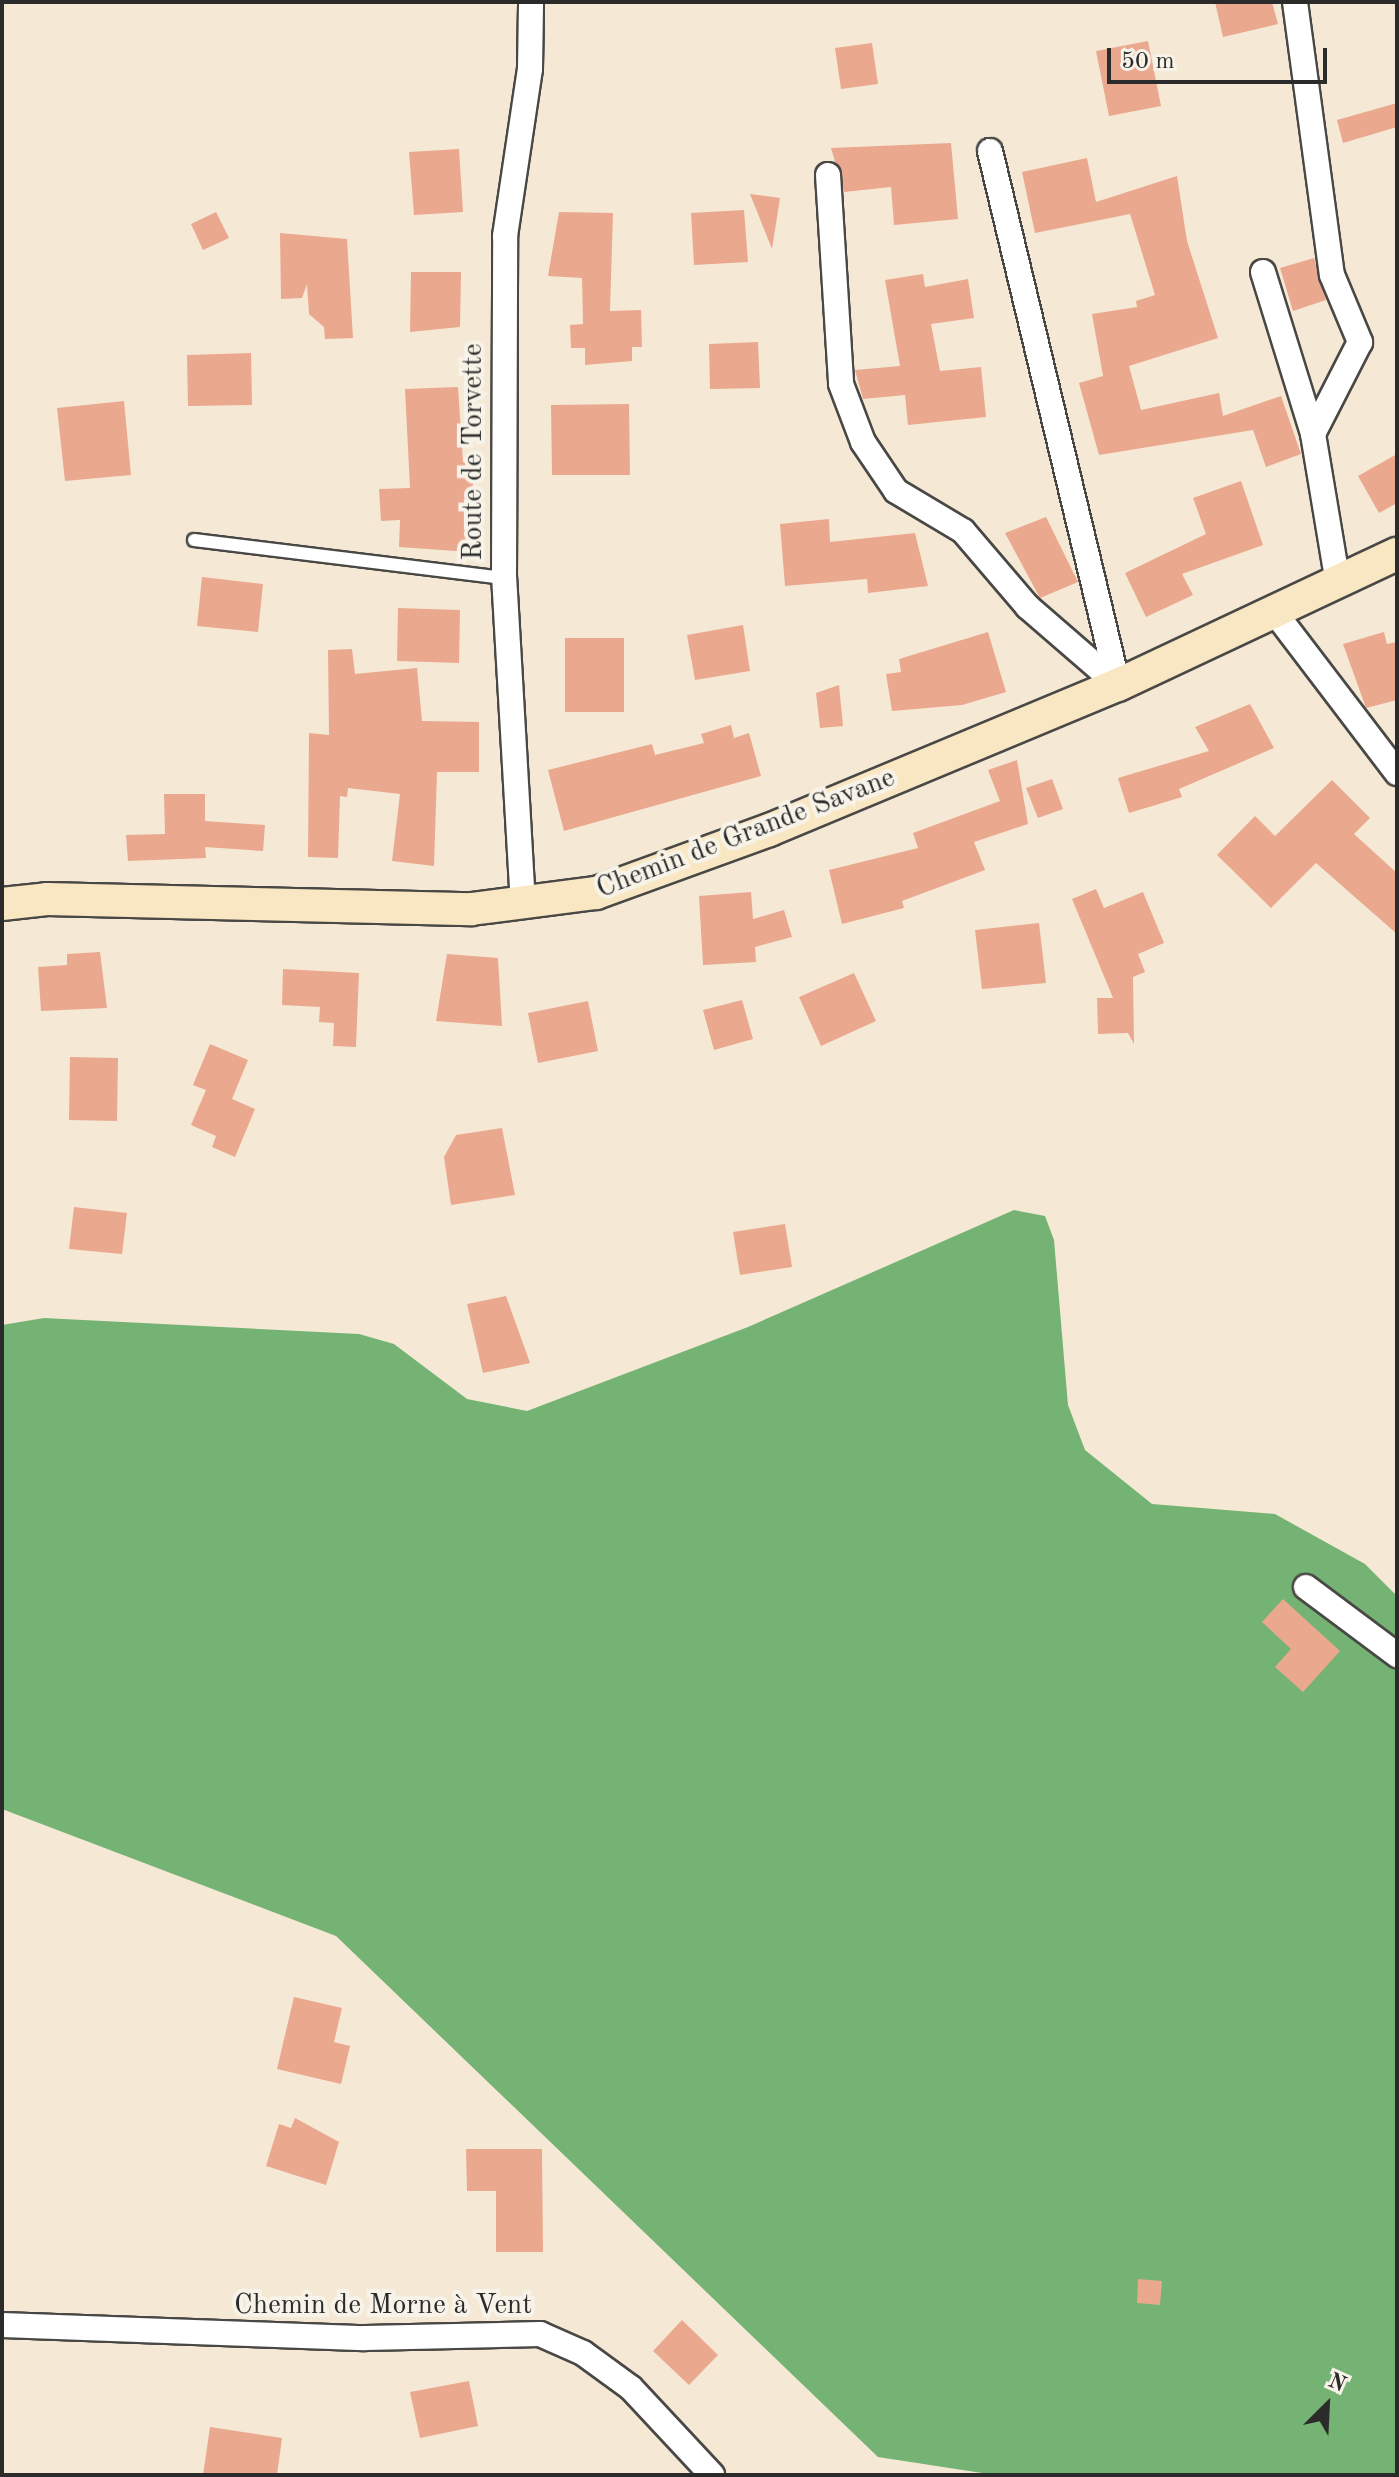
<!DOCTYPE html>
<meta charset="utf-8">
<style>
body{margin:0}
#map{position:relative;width:1399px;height:2477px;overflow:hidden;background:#f5e9d6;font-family:"Old Standard TT",serif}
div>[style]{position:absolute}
.forest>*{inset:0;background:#74b374}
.building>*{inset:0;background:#eaa88f}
.roads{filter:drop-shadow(2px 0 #494845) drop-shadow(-2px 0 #494845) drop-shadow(0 2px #494845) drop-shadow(0 -2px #494845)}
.lane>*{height:12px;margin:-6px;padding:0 6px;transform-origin:6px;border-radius:6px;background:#fff}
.street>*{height:24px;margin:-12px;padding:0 12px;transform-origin:12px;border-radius:12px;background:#fff}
.secondary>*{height:32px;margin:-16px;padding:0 16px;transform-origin:16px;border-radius:16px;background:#f9e7c3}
span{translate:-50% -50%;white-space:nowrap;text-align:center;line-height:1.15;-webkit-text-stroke:8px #f7f3e8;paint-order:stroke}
.street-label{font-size:28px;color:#2b2b2b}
.frame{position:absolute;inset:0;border:4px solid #2b2b2b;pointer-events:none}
.north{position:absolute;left:1287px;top:2365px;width:80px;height:80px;-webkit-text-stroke:6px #f7f3e8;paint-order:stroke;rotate:24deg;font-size:22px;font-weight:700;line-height:32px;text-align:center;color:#2b2b2b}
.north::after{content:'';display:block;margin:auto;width:28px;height:36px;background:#2b2b2b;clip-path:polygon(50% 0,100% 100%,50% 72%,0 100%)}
.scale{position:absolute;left:1107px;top:48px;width:220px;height:36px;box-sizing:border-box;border:4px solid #2b2b2b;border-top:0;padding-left:10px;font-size:24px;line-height:28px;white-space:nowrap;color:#2b2b2b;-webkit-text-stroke:6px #f7f3e8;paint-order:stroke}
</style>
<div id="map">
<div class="forest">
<i style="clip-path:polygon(1014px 1210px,1045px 1216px,1054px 1240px,1068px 1405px,1085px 1450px,1152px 1504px,1275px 1514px,1365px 1564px,1397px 1596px,1397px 2475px,995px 2475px,878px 2457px,336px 1936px,2px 1809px,2px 1325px,44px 1318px,359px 1334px,394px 1344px,467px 1399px,527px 1411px,748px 1327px)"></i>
</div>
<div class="building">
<i style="clip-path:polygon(1215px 2px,1272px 2px,1278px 24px,1223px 37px)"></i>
<i style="clip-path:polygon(1148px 41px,1161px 106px,1109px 116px,1096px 51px)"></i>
<i style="clip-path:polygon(872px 43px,878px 84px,841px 89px,835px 48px)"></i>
<i style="clip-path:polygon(1397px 103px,1397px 127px,1343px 143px,1337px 120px)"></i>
<i style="clip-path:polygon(951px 143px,958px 219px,894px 225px,891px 187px,844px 192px,831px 148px)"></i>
<i style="clip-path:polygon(459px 149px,463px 212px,414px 215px,409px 152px)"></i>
<i style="clip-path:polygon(1087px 158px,1096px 202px,1177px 176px,1187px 241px,1218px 338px,1129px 366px,1141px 410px,1219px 393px,1223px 416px,1281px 396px,1301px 454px,1266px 467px,1253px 430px,1099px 455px,1079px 383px,1103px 376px,1092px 314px,1137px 307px,1136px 301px,1155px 295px,1130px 214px,1035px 233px,1022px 172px)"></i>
<i style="clip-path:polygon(750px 194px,780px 198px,772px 249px)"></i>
<i style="clip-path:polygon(744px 210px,748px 262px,694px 265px,691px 213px)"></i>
<i style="clip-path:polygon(216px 212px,229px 238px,203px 250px,191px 224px)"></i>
<i style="clip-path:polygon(559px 212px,613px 213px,610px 311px,641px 310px,642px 347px,632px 347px,632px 361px,585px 365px,585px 348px,571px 348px,570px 325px,583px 324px,582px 278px,548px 276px)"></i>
<i style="clip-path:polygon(280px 233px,347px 239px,353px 338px,325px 339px,324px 327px,309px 314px,307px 284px,302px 298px,281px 299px)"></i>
<i style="clip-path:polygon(1314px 258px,1326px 300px,1293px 311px,1280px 268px)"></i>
<i style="clip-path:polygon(411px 272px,461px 272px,460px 327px,410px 332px)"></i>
<i style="clip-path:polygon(923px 274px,925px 287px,968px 279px,974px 318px,931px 324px,940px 371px,981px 367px,986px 417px,908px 425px,905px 395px,863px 399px,855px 370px,900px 366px,885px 280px)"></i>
<i style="clip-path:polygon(758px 342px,760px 388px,710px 389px,709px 344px)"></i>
<i style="clip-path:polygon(251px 353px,252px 405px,188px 406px,187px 355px)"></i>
<i style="clip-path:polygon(458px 387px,463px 462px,474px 463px,470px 552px,399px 547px,400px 520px,381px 521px,379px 489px,410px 488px,405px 389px)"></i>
<i style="clip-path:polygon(124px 401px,131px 475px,65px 481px,57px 408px)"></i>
<i style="clip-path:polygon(629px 404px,630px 475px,552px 475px,551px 405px)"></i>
<i style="clip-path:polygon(1397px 454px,1397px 503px,1379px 513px,1358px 476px)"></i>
<i style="clip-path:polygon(1241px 481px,1263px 545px,1182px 574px,1193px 595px,1146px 617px,1125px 573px,1206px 534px,1193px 498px)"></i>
<i style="clip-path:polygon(1046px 517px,1078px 582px,1040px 598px,1005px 533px)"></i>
<i style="clip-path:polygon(829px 519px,830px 542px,915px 533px,928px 586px,868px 593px,867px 579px,785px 586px,780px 524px)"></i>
<i style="clip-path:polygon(202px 577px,263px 584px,258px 632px,197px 626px)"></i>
<i style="clip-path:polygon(398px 608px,460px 610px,459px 663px,397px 661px)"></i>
<i style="clip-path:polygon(743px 625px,750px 671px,695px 680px,687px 635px)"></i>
<i style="clip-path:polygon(988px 632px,1006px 692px,962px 705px,892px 711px,886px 674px,901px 672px,899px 659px)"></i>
<i style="clip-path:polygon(1384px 632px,1387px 644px,1397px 642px,1397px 700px,1366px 708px,1343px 644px)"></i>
<i style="clip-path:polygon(565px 638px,624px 638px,624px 712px,565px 712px)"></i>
<i style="clip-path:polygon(352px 649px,355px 674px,417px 668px,422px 721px,479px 722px,479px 772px,437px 772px,434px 866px,392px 861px,400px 794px,348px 788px,347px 797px,340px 796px,338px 858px,308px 857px,309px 733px,329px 735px,328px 650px)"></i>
<i style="clip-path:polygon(839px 685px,843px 726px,820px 728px,816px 693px)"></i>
<i style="clip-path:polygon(1250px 704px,1274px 748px,1179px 789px,1182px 797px,1129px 813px,1118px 778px,1209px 751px,1195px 727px)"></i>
<i style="clip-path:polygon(731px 725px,734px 738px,749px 733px,761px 776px,564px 831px,548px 770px,652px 744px,655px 755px,704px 743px,701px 734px)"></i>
<i style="clip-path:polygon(1017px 760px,1028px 824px,974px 842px,985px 870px,902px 901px,904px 908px,842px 924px,829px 870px,918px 848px,913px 833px,1000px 801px,988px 770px)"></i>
<i style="clip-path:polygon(1052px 779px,1063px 809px,1038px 818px,1026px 788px)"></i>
<i style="clip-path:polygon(1332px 780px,1370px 818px,1354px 834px,1397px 873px,1397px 934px,1316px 863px,1271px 908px,1217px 855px,1255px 816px,1275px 836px)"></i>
<i style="clip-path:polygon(164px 794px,205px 794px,205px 821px,265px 825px,263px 851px,205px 847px,206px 858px,128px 861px,126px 835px,165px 834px)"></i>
<i style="clip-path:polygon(1096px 889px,1104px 908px,1143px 892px,1164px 943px,1138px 954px,1145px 972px,1133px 977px,1134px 1044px,1128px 1033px,1098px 1034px,1097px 998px,1113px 998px,1072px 899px)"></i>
<i style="clip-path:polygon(751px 892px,753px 919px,784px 910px,792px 937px,755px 947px,756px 962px,703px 965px,699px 896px)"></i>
<i style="clip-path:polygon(1039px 923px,1046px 983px,982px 989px,975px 930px)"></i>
<i style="clip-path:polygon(100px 952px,107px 1008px,41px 1011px,38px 967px,67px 965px,67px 954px)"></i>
<i style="clip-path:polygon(447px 954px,498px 958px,502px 1026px,436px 1021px)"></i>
<i style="clip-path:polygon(283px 969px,359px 973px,356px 1047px,333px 1046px,334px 1023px,319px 1022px,320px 1007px,282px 1005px)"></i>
<i style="clip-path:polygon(854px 973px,876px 1021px,821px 1046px,799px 997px)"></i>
<i style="clip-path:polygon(742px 1000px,753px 1039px,714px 1050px,703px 1010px)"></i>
<i style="clip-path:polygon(588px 1001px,598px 1051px,538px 1063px,528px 1013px)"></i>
<i style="clip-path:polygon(210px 1044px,248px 1060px,232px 1099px,255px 1109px,235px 1157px,212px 1147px,216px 1136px,191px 1125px,206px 1090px,193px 1085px)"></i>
<i style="clip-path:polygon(70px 1057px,118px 1058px,117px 1121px,69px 1120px)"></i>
<i style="clip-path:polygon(502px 1128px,515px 1195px,451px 1205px,444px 1157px,456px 1135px)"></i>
<i style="clip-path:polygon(74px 1207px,127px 1213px,122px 1254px,69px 1249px)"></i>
<i style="clip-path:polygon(785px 1224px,792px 1267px,740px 1275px,733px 1232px)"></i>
<i style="clip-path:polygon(506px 1296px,530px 1363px,483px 1373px,467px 1304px)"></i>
<i style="clip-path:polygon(1283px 1599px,1340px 1651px,1303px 1692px,1275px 1667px,1291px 1649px,1262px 1622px)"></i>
<i style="clip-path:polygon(294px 1997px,342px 2008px,334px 2042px,350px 2046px,341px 2084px,277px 2069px)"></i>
<i style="clip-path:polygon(295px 2118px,339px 2142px,326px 2185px,266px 2166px,279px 2124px,291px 2128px)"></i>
<i style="clip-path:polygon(466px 2149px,542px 2149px,543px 2252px,496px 2252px,496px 2191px,467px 2191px)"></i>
<i style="clip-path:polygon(1138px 2279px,1162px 2281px,1160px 2305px,1137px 2303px)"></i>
<i style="clip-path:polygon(682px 2320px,718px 2355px,689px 2385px,653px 2351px)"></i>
<i style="clip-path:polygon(469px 2381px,478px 2426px,420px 2438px,410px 2392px)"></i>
<i style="clip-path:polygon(210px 2427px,282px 2438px,277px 2475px,203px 2475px)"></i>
</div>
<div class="roads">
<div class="lane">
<i style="left:194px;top:540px;width:312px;rotate:7deg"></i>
</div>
<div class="street">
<i style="left:1295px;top:2px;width:275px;rotate:82.3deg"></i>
<i style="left:1332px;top:275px;width:73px;rotate:67.3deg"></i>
<i style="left:1360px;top:342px;width:103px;rotate:117.1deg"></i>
<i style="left:1313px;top:434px;width:152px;rotate:80.5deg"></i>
<i style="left:990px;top:151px;width:549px;rotate:76.52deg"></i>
<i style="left:828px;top:175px;width:209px;rotate:86.4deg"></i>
<i style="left:841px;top:384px;width:62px;rotate:69.2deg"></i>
<i style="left:863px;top:442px;width:59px;rotate:56deg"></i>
<i style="left:896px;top:491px;width:78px;rotate:30.8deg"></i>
<i style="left:963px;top:531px;width:100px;rotate:49.5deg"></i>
<i style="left:1028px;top:607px;width:119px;rotate:40.9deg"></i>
<i style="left:1263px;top:272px;width:170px;rotate:72.8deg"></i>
<i style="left:1276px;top:614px;width:200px;rotate:52.7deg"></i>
<i style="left:523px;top:905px;width:328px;rotate:-93.3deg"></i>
<i style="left:504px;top:578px;width:342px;rotate:-89.8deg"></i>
<i style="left:505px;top:236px;width:169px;rotate:-81.5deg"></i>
<i style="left:530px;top:69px;width:67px;rotate:-89.1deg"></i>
<i style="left:1306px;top:1587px;width:114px;rotate:36.8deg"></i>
<i style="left:2px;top:2325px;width:363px;rotate:2.1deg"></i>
<i style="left:365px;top:2338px;width:175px;rotate:-1.3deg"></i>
<i style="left:540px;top:2334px;width:47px;rotate:23.8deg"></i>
<i style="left:583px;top:2353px;width:59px;rotate:36.1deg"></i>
<i style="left:631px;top:2388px;width:119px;rotate:47deg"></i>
</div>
<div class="secondary">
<i style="left:2px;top:904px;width:45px;rotate:-6.3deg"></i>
<i style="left:47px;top:899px;width:424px;rotate:1.4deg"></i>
<i style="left:471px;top:909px;width:126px;rotate:-7.3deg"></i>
<i style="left:596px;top:893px;width:184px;rotate:-20deg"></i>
<i style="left:769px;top:830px;width:378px;rotate:-22.6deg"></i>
<i style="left:1118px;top:685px;width:308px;rotate:-25.2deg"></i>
</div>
</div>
<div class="street-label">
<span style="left:474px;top:452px;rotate:-90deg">Route de Torvette</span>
<span style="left:746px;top:834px;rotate:-21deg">Chemin de Grande Savane</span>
<span style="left:383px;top:2306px">Chemin de Morne à Vent</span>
</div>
<div class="frame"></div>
<div class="north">N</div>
<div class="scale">50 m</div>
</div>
